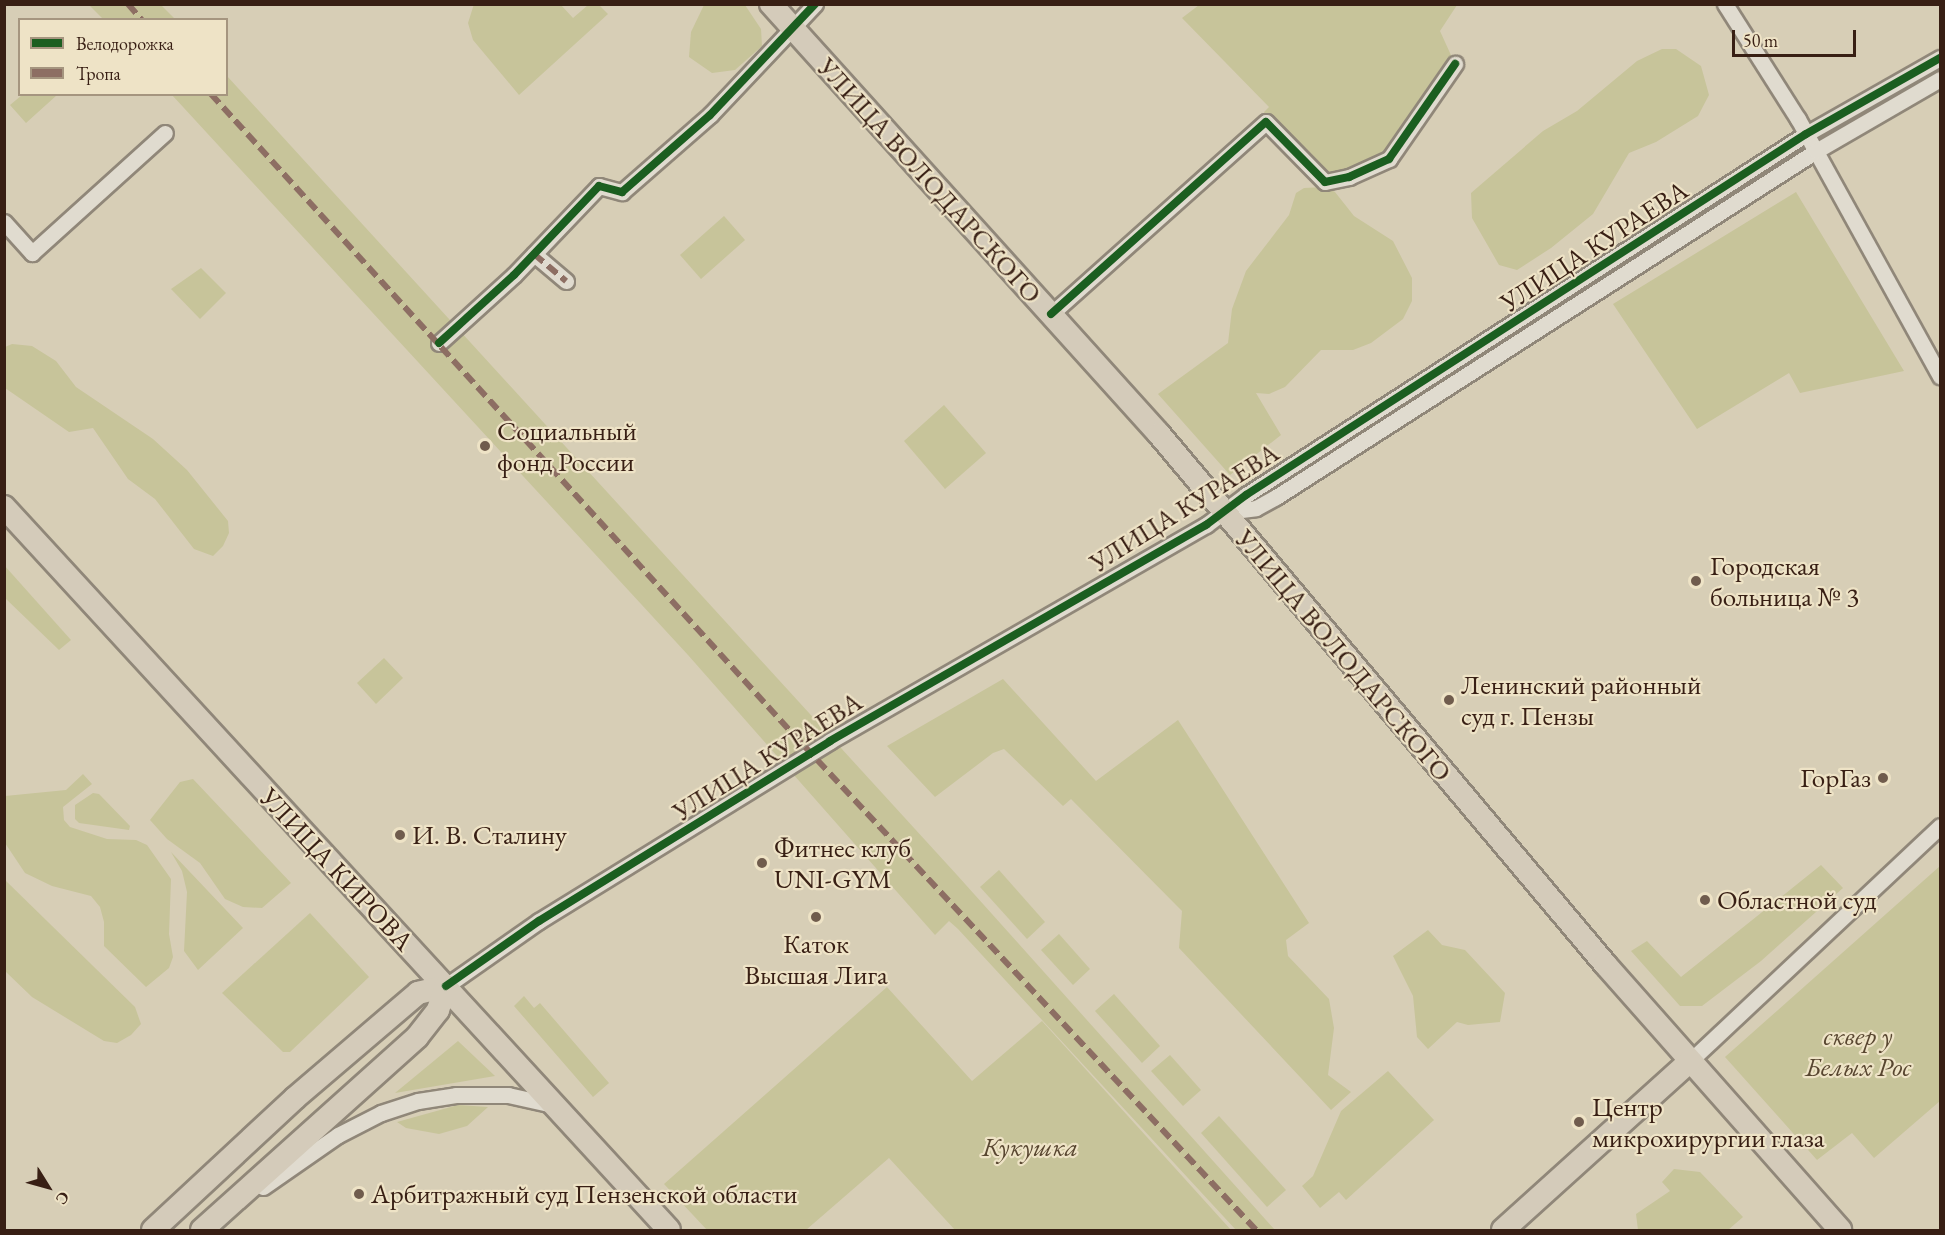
<!DOCTYPE html>
<meta charset="utf-8">
<style>
body{margin:0}
#map{position:relative;width:1945px;height:1235px;overflow:hidden;background:#d7ceb6;font-family:"EB Garamond",serif}
div>[style]{position:absolute}
.green>*{inset:0;background:#c7c49a}
.roads{filter:drop-shadow(2px 0 #908779) drop-shadow(-2px 0 #908779) drop-shadow(0 2px #908779) drop-shadow(0 -2px #908779)}
.street>*{height:15px;margin:-7.5px;padding:0 7.5px;transform-origin:7.5px;border-radius:7.5px;background:#e0dbcf}
.primary>*{height:22px;margin:-11px;padding:0 11px;transform-origin:11px;border-radius:11px;background:#d4cbba}
.quiet>*{height:6px;margin-top:-3px;transform-origin:0;background:repeating-linear-gradient(90deg,#8d6e63 0 12px,transparent 0 18px)}
.cycleway>*{height:8px;margin:-4px;padding:0 4px;transform-origin:4px;border-radius:4px;background:#1b5e20}
.dots>*{width:16px;height:16px;translate:-50% -50%;box-sizing:border-box;border:3px solid #eee3c6;border-radius:50%}
span{translate:-50% -50%;white-space:nowrap;text-align:center;line-height:1.15;-webkit-text-stroke:4.5px #eee3c6;paint-order:stroke}
.street-label{font-size:27px;color:#381f14}
.poi-label{font-size:27px;color:#381f14}
.left{translate:0 -50%;text-align:left}
.right{translate:-100% -50%;text-align:right}
.park-label{font-size:27px;color:#584630;font-style:italic}
.frame{position:absolute;inset:0;border:6px solid #381f14;pointer-events:none}
.legend{position:absolute;left:18px;top:18px;width:210px;height:78px;box-sizing:border-box;background:#eee3c6;border:2px solid #a5957f;margin:0;padding:8px 10px;list-style:none;font-size:18px;color:#381f14}
.legend li{display:flex;align-items:center;gap:12px;height:30px}
.legend b{width:30px;border:2px solid #a5957f}
.north{position:absolute;left:18px;top:1157px;width:60px;height:60px;-webkit-text-stroke:4px #eee3c6;paint-order:stroke;rotate:127deg;font-size:16px;font-weight:700;line-height:24px;text-align:center;color:#381f14}
.north::after{content:'';display:block;margin:auto;width:21px;height:27px;background:#381f14;clip-path:polygon(50% 0,100% 100%,50% 72%,0 100%)}
.scale{position:absolute;left:1732px;top:30px;width:124px;height:27px;box-sizing:border-box;border:3px solid #381f14;border-top:0;padding-left:8px;font-size:18px;line-height:21px;white-space:nowrap;color:#381f14;-webkit-text-stroke:4px #eee3c6;paint-order:stroke}
</style>
<div id="map">
<div class="green">
<i style="clip-path:polygon(474px 4px,561px 5px,573px 18px,588px 5px,599px 5px,608px 14px,519px 95px,473px 40px,468px 23px)"></i>
<i style="clip-path:polygon(89px 5px,161px 5px,175px 19px,103px 19px)"></i>
<i style="clip-path:polygon(704px 5px,745px 5px,761px 29px,762px 46px,735px 70px,712px 73px,689px 57px,691px 32px)"></i>
<i style="clip-path:polygon(1199px 5px,1457px 5px,1440px 31px,1455px 64px,1389px 159px,1325px 182px,1266px 122px,1264px 112px,1269px 107px,1182px 18px)"></i>
<i style="clip-path:polygon(1662px 49px,1676px 49px,1701px 66px,1709px 95px,1698px 116px,1656px 142px,1629px 153px,1593px 214px,1551px 248px,1517px 270px,1499px 265px,1472px 218px,1471px 193px,1543px 131px,1577px 111px,1637px 61px)"></i>
<i style="clip-path:polygon(227px 76px,957px 875px,1275px 1230px,1236px 1230px,958px 929px,949px 921px,935px 935px,688px 655px,172px 95px,226px 94px)"></i>
<i style="clip-path:polygon(22px 95px,22px 94px,57px 95px,26px 123px,10px 105px)"></i>
<i style="clip-path:polygon(1325px 187px,1335px 192px,1354px 216px,1393px 241px,1412px 278px,1412px 301px,1403px 319px,1371px 343px,1353px 350px,1321px 350px,1285px 387px,1269px 394px,1256px 393px,1281px 435px,1230px 475px,1158px 394px,1228px 343px,1232px 309px,1246px 271px,1289px 215px,1296px 193px,1304px 188px)"></i>
<i style="clip-path:polygon(1796px 192px,1904px 371px,1800px 393px,1789px 373px,1697px 429px,1613px 304px)"></i>
<i style="clip-path:polygon(724px 216px,745px 240px,701px 279px,680px 255px)"></i>
<i style="clip-path:polygon(201px 268px,226px 293px,200px 319px,171px 289px)"></i>
<i style="clip-path:polygon(12px 344px,32px 346px,56px 361px,76px 387px,153px 439px,187px 470px,228px 521px,229px 533px,223px 546px,213px 556px,194px 549px,155px 499px,128px 479px,93px 428px,69px 432px,5px 388px,5px 347px)"></i>
<i style="clip-path:polygon(944px 405px,986px 453px,945px 489px,904px 441px)"></i>
<i style="clip-path:polygon(4px 565px,71px 640px,59px 650px,5px 598px)"></i>
<i style="clip-path:polygon(384px 658px,403px 678px,376px 704px,357px 683px)"></i>
<i style="clip-path:polygon(1003px 679px,1096px 781px,1178px 720px,1309px 923px,1286px 940px,1288px 956px,1329px 999px,1334px 1028px,1328px 1075px,1351px 1092px,1331px 1110px,1179px 948px,1182px 911px,1071px 799px,1063px 806px,1004px 749px,993px 753px,935px 797px,887px 746px)"></i>
<i style="clip-path:polygon(83px 774px,92px 784px,63px 807px,64px 820px,70px 827px,107px 839px,136px 840px,147px 845px,171px 879px,169px 934px,173px 957px,169px 968px,146px 987px,104px 946px,104px 922px,100px 907px,91px 896px,52px 886px,25px 873px,5px 843px,5px 796px,66px 790px)"></i>
<i style="clip-path:polygon(193px 779px,291px 883px,262px 908px,243px 907px,225px 899px,200px 863px,167px 839px,150px 820px,180px 782px)"></i>
<i style="clip-path:polygon(93px 793px,99px 794px,130px 826px,129px 830px,79px 823px,75px 819px,75px 805px)"></i>
<i style="clip-path:polygon(171px 852px,243px 928px,198px 970px,184px 951px,187px 892px,182px 871px)"></i>
<i style="clip-path:polygon(1821px 865px,1843px 888px,1761px 961px,1702px 1006px,1680px 1006px,1631px 951px,1647px 941px,1681px 977px)"></i>
<i style="clip-path:polygon(1940px 866px,1940px 1101px,1874px 1158px,1852px 1133px,1817px 1160px,1725px 1057px)"></i>
<i style="clip-path:polygon(999px 870px,1045px 922px,1027px 939px,980px 887px)"></i>
<i style="clip-path:polygon(4px 879px,135px 1007px,141px 1024px,131px 1035px,117px 1043px,104px 1041px,32px 997px,5px 971px)"></i>
<i style="clip-path:polygon(310px 913px,369px 977px,290px 1052px,283px 1052px,222px 993px)"></i>
<i style="clip-path:polygon(1428px 930px,1442px 945px,1465px 950px,1505px 993px,1500px 1022px,1468px 1025px,1457px 1022px,1428px 1049px,1417px 1037px,1413px 996px,1393px 956px)"></i>
<i style="clip-path:polygon(1059px 934px,1090px 969px,1073px 985px,1041px 950px)"></i>
<i style="clip-path:polygon(887px 987px,972px 1081px,1042px 1021px,1231px 1230px,955px 1230px,889px 1158px,806px 1230px,707px 1230px,664px 1184px)"></i>
<i style="clip-path:polygon(1114px 994px,1160px 1046px,1142px 1063px,1095px 1011px)"></i>
<i style="clip-path:polygon(524px 996px,534px 1008px,540px 1003px,609px 1083px,593px 1097px,514px 1006px)"></i>
<i style="clip-path:polygon(458px 1041px,495px 1076px,395px 1093px)"></i>
<i style="clip-path:polygon(1170px 1055px,1201px 1090px,1183px 1106px,1151px 1071px)"></i>
<i style="clip-path:polygon(1388px 1071px,1434px 1120px,1346px 1200px,1339px 1192px,1320px 1208px,1302px 1186px,1313px 1176px,1341px 1111px)"></i>
<i style="clip-path:polygon(458px 1105px,488px 1107px,467px 1126px,439px 1134px,406px 1128px,397px 1122px)"></i>
<i style="clip-path:polygon(1219px 1116px,1286px 1190px,1267px 1207px,1201px 1133px)"></i>
<i style="clip-path:polygon(1674px 1169px,1700px 1172px,1743px 1217px,1728px 1230px,1638px 1230px,1636px 1214px,1670px 1191px,1662px 1182px)"></i>
</div>
<div class="roads">
<div class="street">
<i style="left:1725px;top:4px;width:136px;rotate:57.6deg"></i>
<i style="left:1798px;top:119px;width:294px;rotate:61.1deg"></i>
<i style="left:4px;top:222px;width:42px;rotate:47.9deg"></i>
<i style="left:32px;top:253px;width:179px;rotate:-42.1deg"></i>
<i style="left:534px;top:254px;width:42px;rotate:40.2deg"></i>
<i style="left:1051px;top:314px;width:288px;rotate:-41.8deg"></i>
<i style="left:1266px;top:122px;width:84px;rotate:45.5deg"></i>
<i style="left:1325px;top:182px;width:25px;rotate:-12deg"></i>
<i style="left:1349px;top:177px;width:44px;rotate:-24.2deg"></i>
<i style="left:1389px;top:159px;width:116px;rotate:-55.2deg"></i>
<i style="left:439px;top:343px;width:101px;rotate:-42.2deg"></i>
<i style="left:514px;top:275px;width:123px;rotate:-46.3deg"></i>
<i style="left:599px;top:186px;width:24px;rotate:15deg"></i>
<i style="left:622px;top:192px;width:117px;rotate:-41.2deg"></i>
<i style="left:710px;top:115px;width:153px;rotate:-46.6deg"></i>
<i style="left:1225px;top:512px;width:31px;rotate:-7deg"></i>
<i style="left:1256px;top:508px;width:23px;rotate:-29deg"></i>
<i style="left:1276px;top:497px;width:641px;rotate:-32.65deg"></i>
<i style="left:1816px;top:151px;width:143px;rotate:-30.1deg"></i>
<i style="left:446px;top:986px;width:113px;rotate:-35deg"></i>
<i style="left:539px;top:921px;width:342px;rotate:-31.7deg"></i>
<i style="left:830px;top:741px;width:434px;rotate:-29.9deg"></i>
<i style="left:1206px;top:525px;width:50px;rotate:-36.9deg"></i>
<i style="left:1246px;top:495px;width:666px;rotate:-32.81deg"></i>
<i style="left:1806px;top:134px;width:154px;rotate:-29.6deg"></i>
<i style="left:1690px;top:1061px;width:343px;rotate:-43.2deg"></i>
<i style="left:263px;top:1187px;width:91px;rotate:-34.7deg"></i>
<i style="left:338px;top:1135px;width:48px;rotate:-27.1deg"></i>
<i style="left:381px;top:1113px;width:39px;rotate:-18deg"></i>
<i style="left:418px;top:1101px;width:38px;rotate:-9deg"></i>
<i style="left:456px;top:1095px;width:52px"></i>
<i style="left:508px;top:1095px;width:46px;rotate:12.5deg"></i>
</div>
<div class="primary">
<i style="left:771px;top:4px;width:579px;rotate:47.94deg"></i>
<i style="left:1159px;top:434px;width:693px;rotate:49.92deg"></i>
<i style="left:1605px;top:964px;width:355px;rotate:48.5deg"></i>
<i style="left:4px;top:507px;width:982px;rotate:47.39deg"></i>
<i style="left:153px;top:1230px;width:194px;rotate:-42.9deg"></i>
<i style="left:295px;top:1098px;width:162px;rotate:-40.5deg"></i>
<i style="left:418px;top:993px;width:29px;rotate:-14deg"></i>
<i style="left:202px;top:1230px;width:289px;rotate:-41.9deg"></i>
<i style="left:417px;top:1037px;width:34px;rotate:-52deg"></i>
<i style="left:438px;top:1010px;width:25px;rotate:-72deg"></i>
<i style="left:1503px;top:1230px;width:252px;rotate:-42.1deg"></i>
</div>
</div>
<div class="quiet">
<i style="left:128px;top:4px;width:21px;rotate:49deg"></i>
<i style="left:211px;top:94px;width:865px;rotate:47.72deg"></i>
<i style="left:793px;top:734px;width:679px;rotate:46.97deg"></i>
<i style="left:534px;top:254px;width:42px;rotate:40.2deg"></i>
</div>
<div class="cycleway">
<i style="left:1051px;top:314px;width:288px;rotate:-41.8deg"></i>
<i style="left:1266px;top:122px;width:84px;rotate:45.5deg"></i>
<i style="left:1325px;top:182px;width:25px;rotate:-12deg"></i>
<i style="left:1349px;top:177px;width:44px;rotate:-24.2deg"></i>
<i style="left:1389px;top:159px;width:116px;rotate:-55.2deg"></i>
<i style="left:439px;top:343px;width:101px;rotate:-42.2deg"></i>
<i style="left:514px;top:275px;width:123px;rotate:-46.3deg"></i>
<i style="left:599px;top:186px;width:24px;rotate:15deg"></i>
<i style="left:622px;top:192px;width:117px;rotate:-41.2deg"></i>
<i style="left:710px;top:115px;width:153px;rotate:-46.6deg"></i>
<i style="left:446px;top:986px;width:113px;rotate:-35deg"></i>
<i style="left:539px;top:921px;width:342px;rotate:-31.7deg"></i>
<i style="left:830px;top:741px;width:434px;rotate:-29.9deg"></i>
<i style="left:1206px;top:525px;width:50px;rotate:-36.9deg"></i>
<i style="left:1246px;top:495px;width:666px;rotate:-32.81deg"></i>
<i style="left:1806px;top:134px;width:154px;rotate:-29.6deg"></i>
</div>
<div class="dots">
<i style="left:485px;top:446px;background:#705c4d"></i>
<i style="left:1696px;top:581px;background:#705c4d"></i>
<i style="left:1449px;top:700px;background:#705c4d"></i>
<i style="left:1883px;top:778px;background:#705c4d"></i>
<i style="left:400px;top:835px;background:#705c4d"></i>
<i style="left:762px;top:863px;background:#705c4d"></i>
<i style="left:1705px;top:900px;background:#705c4d"></i>
<i style="left:816px;top:917px;background:#705c4d"></i>
<i style="left:1579px;top:1122px;background:#705c4d"></i>
<i style="left:359px;top:1194px;background:#705c4d"></i>
</div>
<div class="street-label">
<span style="left:930px;top:180px;rotate:48deg">УЛИЦА ВОЛОДАРСКОГО</span>
<span style="left:1594px;top:246px;rotate:-33deg">УЛИЦА КУРАЕВА</span>
<span style="left:1184px;top:507px;rotate:-32deg">УЛИЦА КУРАЕВА</span>
<span style="left:1344px;top:655px;rotate:50deg">УЛИЦА ВОЛОДАРСКОГО</span>
<span style="left:767px;top:756px;rotate:-32deg">УЛИЦА КУРАЕВА</span>
<span style="left:337px;top:869px;rotate:47deg">УЛИЦА КИРОВА</span>
</div>
<div class="poi-label">
<span class="left" style="left:497px;top:446px">Социальный<br>фонд России</span>
<span class="left" style="left:1710px;top:581px">Городская<br>больница № 3</span>
<span class="left" style="left:1461px;top:700px">Ленинский районный<br>суд г. Пензы</span>
<span class="right" style="left:1871px;top:778px">ГорГаз</span>
<span class="left" style="left:412px;top:835px">И. В. Сталину</span>
<span class="left" style="left:774px;top:863px">Фитнес клуб<br>UNI-GYM</span>
<span class="left" style="left:1717px;top:900px">Областной суд</span>
<span style="left:816px;top:959px">Каток<br>Высшая Лига</span>
<span class="left" style="left:1592px;top:1122px">Центр<br>микрохирургии глаза</span>
<span class="left" style="left:371px;top:1194px">Арбитражный суд Пензенской области</span>
</div>
<div class="park-label">
<span style="left:1858px;top:1051px">сквер у<br>Белых Рос</span>
<span style="left:1030px;top:1147px">Кукушка</span>
</div>
<div class="frame"></div>
<ul class="legend">
<li><b style="height:8px;background:#1b5e20"></b>Велодорожка</li>
<li><b style="height:8px;background:#8d6e63"></b>Тропа</li>
</ul>
<div class="north">С</div>
<div class="scale">50 m</div>
</div>
